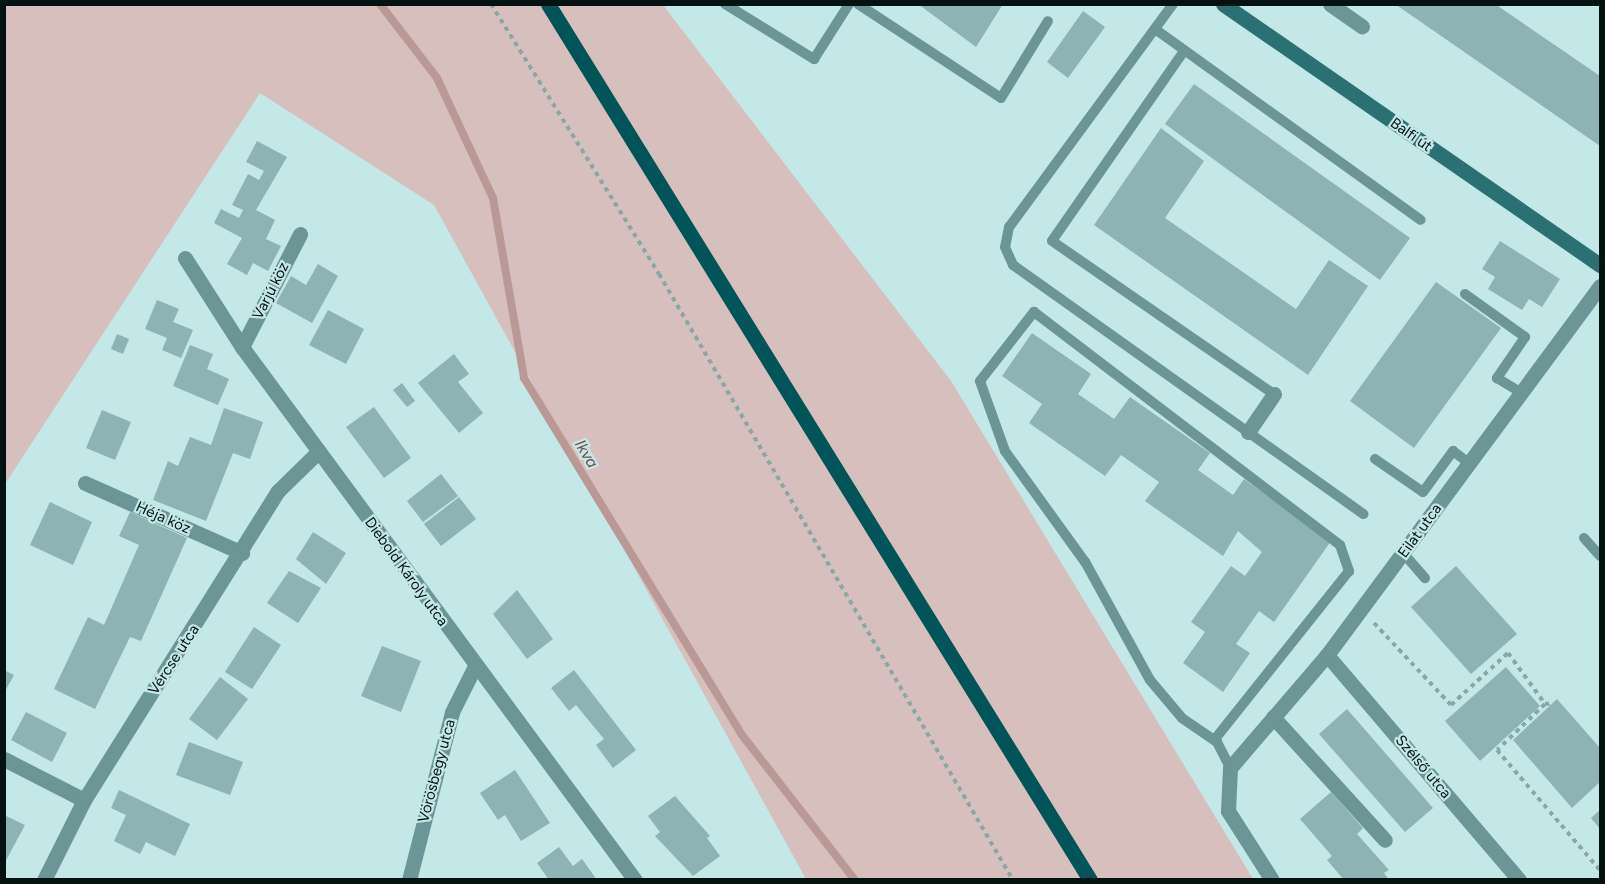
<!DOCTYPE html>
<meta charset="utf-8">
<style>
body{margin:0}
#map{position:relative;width:1605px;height:884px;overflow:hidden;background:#c4e7e8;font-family:Figtree,sans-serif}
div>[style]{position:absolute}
.green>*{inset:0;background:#d6bfbc}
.stream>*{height:8px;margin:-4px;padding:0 4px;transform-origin:4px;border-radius:4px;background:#ba9895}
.building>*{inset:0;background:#8db3b4}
.path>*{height:4px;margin-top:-2px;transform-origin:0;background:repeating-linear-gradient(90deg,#8aa7a7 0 4.5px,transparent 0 9px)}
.service>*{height:10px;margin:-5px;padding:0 5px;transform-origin:5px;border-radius:5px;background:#6b9596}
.minor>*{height:15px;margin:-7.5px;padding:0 7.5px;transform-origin:7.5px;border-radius:7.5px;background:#6b9596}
.secondary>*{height:15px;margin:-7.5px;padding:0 7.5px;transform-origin:7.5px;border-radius:7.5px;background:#2b7073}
.primary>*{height:15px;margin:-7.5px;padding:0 7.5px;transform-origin:7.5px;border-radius:7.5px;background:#015457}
span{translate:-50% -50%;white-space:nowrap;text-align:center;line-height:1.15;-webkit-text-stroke:4.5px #c4e7e8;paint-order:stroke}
.street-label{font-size:15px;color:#051212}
.water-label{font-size:16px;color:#784541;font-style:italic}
.frame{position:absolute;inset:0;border:6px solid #051212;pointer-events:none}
</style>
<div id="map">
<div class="green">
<i style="clip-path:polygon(4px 5px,663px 5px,951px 381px,1253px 879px,806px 879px,434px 205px,260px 93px,5px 484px)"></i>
</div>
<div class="stream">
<i style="left:380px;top:4px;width:93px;rotate:52.4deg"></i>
<i style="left:437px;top:78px;width:132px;rotate:65deg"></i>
<i style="left:493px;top:198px;width:183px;rotate:80.2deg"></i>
<i style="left:524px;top:378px;width:418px;rotate:58.6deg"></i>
<i style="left:742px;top:735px;width:184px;rotate:52.1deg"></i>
</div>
<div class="building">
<i style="clip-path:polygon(918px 4px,1003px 4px,976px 47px)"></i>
<i style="clip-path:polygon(1395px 4px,1495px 4px,1600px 76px,1600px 146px)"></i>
<i style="clip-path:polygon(1083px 11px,1105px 27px,1068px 78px,1047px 62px)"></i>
<i style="clip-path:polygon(1194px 84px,1410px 238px,1380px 280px,1165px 124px)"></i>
<i style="clip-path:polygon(1161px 128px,1204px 161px,1165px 218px,1296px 309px,1329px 260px,1368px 286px,1308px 375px,1094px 225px)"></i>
<i style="clip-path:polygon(257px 141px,287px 157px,256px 210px,275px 220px,266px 239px,281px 246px,268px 271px,253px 263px,247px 275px,227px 264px,242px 238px,214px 223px,221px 209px,239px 218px,243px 210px,232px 205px,248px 174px,259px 180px,264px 171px,246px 162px)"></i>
<i style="clip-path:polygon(1500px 241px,1560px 279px,1542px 307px,1529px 299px,1522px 310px,1488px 289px,1495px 277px,1482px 269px)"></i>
<i style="clip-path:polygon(318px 264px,338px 276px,312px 323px,276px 303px,291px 276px,306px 285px)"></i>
<i style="clip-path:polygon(1436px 282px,1501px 328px,1414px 448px,1350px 401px)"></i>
<i style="clip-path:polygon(157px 300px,179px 309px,173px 322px,193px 330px,181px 358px,162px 350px,167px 338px,145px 329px)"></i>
<i style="clip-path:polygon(328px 310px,364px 329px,346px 364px,309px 345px)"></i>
<i style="clip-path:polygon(1032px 333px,1091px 374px,1078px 394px,1114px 419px,1130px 397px,1210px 453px,1198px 470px,1233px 495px,1244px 479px,1331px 541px,1274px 622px,1259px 611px,1236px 644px,1250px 653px,1223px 692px,1183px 663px,1205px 632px,1191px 622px,1231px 566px,1245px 576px,1262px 552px,1238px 531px,1223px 556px,1145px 501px,1159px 482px,1121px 455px,1105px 476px,1029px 423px,1042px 404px,1002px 376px)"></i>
<i style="clip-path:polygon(117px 334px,129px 339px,123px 354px,111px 349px)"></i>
<i style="clip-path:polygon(190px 345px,213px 354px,207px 369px,229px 379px,218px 405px,173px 386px)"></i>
<i style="clip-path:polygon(454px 354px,469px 374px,458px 382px,483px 413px,459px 433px,418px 383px)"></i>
<i style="clip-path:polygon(402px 383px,415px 401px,407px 407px,393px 390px)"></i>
<i style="clip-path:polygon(374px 407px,411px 458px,384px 478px,346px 427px)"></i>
<i style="clip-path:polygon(224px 408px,263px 422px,250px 459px,233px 453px,206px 521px,153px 500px,168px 461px,178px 466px,190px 437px,211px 445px)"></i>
<i style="clip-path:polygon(102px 410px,131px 422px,115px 460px,86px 448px)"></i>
<i style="clip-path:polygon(441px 474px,458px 496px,423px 522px,407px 501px)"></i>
<i style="clip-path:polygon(459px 497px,476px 519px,441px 546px,424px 524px)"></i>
<i style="clip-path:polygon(50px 502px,92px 522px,73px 565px,30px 545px)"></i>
<i style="clip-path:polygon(130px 512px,187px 538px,141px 641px,130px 637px,95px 709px,54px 689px,88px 617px,104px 625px,139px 545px,119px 536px)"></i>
<i style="clip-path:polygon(313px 532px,346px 553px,326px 584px,296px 559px)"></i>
<i style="clip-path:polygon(1456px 566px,1517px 634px,1471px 674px,1411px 607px)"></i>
<i style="clip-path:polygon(289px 571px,321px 588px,298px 623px,267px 603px)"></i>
<i style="clip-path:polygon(517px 590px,553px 639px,527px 659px,493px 614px)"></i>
<i style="clip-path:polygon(254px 627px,281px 645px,252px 689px,225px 672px)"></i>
<i style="clip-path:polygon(382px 646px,421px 661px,401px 712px,361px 696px)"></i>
<i style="clip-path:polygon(1506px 667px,1540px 706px,1480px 761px,1445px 721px)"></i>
<i style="clip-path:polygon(4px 670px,14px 675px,4px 693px)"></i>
<i style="clip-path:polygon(574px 670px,636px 750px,613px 768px,596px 745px,604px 739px,576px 705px,569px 711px,551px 688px)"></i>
<i style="clip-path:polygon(220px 677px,248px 699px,217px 740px,189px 719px)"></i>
<i style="clip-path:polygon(1557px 699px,1600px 748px,1600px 782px,1572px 808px,1513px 740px)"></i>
<i style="clip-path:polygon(1347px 709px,1433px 808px,1405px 832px,1319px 734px)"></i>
<i style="clip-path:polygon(26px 712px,67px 733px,52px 762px,11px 740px)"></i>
<i style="clip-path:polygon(189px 742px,243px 762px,230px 795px,176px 775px)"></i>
<i style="clip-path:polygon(515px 770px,550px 823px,521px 841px,505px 815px,498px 820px,480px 793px)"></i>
<i style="clip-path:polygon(119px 790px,190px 824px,175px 856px,146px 842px,140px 854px,114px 841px,126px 815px,111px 808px)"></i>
<i style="clip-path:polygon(1331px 792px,1363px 828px,1357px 834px,1389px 870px,1384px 873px,1389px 880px,1344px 880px,1327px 860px,1332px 856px,1300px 819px)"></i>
<i style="clip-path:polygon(675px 796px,710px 836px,707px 838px,720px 856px,693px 876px,655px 836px,660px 832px,648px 816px)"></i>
<i style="clip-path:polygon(1600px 810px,1600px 829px,1591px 818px)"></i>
<i style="clip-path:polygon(4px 815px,25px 825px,4px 864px)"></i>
<i style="clip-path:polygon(559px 847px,573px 866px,582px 859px,597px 880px,549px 880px,537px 863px)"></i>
</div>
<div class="path">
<i style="left:491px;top:4px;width:318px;rotate:58.1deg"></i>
<i style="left:659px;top:274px;width:702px;rotate:59.71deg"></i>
<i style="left:1374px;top:623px;width:112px;rotate:46.8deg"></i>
<i style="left:1451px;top:705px;width:77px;rotate:-42.4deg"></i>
<i style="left:1508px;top:653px;width:63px;rotate:54deg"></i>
<i style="left:1545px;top:704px;width:9px;rotate:-6deg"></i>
<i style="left:1545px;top:704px;width:66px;rotate:136.2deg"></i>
<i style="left:1497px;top:750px;width:158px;rotate:49.4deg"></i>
</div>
<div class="service">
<i style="left:725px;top:4px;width:105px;rotate:31.7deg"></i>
<i style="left:814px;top:59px;width:65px;rotate:-57.5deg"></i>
<i style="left:858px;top:4px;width:171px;rotate:33.3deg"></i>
<i style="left:1001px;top:98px;width:90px;rotate:-58.6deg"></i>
<i style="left:1173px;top:4px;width:277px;rotate:126.3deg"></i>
<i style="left:1009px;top:227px;width:20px;rotate:101deg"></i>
<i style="left:1005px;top:247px;width:20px;rotate:66deg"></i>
<i style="left:1013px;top:265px;width:430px;rotate:35.4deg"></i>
<i style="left:1155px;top:29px;width:327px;rotate:35.7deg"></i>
<i style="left:1184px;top:51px;width:231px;rotate:124.8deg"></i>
<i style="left:1052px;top:241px;width:270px;rotate:34.6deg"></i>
<i style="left:1465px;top:294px;width:74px;rotate:35.6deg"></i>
<i style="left:1525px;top:337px;width:50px;rotate:124.3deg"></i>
<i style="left:1497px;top:378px;width:29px;rotate:31deg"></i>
<i style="left:1375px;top:459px;width:58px;rotate:34.5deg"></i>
<i style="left:1423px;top:492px;width:51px;rotate:-53.8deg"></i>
<i style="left:1453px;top:451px;width:21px;rotate:37deg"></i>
<i style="left:1584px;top:538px;width:24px;rotate:48deg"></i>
<i style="left:1404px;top:554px;width:32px;rotate:49deg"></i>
<i style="left:1217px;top:742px;width:42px;rotate:-145.6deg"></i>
<i style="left:1182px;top:718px;width:50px;rotate:-130.1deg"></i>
<i style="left:1150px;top:680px;width:135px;rotate:-118.8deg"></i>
<i style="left:1085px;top:562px;width:137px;rotate:-125.8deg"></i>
<i style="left:1005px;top:451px;width:74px;rotate:-109.7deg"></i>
<i style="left:980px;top:381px;width:88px;rotate:-52deg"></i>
<i style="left:1034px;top:312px;width:385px;rotate:37.3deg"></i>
<i style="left:1340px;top:545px;width:28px;rotate:71deg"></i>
<i style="left:1349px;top:571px;width:215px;rotate:128.6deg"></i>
<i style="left:1215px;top:739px;width:4px;rotate:56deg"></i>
<i style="left:1217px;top:742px;width:29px;rotate:63deg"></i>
</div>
<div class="minor">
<i style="left:1330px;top:4px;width:39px;rotate:35deg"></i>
<i style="left:185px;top:258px;width:106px;rotate:57.4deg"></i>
<i style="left:242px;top:347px;width:662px;rotate:53.6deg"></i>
<i style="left:242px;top:347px;width:127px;rotate:-62.8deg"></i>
<i style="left:1248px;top:432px;width:46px;rotate:-55.6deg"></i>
<i style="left:85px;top:483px;width:172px;rotate:24deg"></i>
<i style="left:1327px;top:655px;width:296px;rotate:49.5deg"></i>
<i style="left:1273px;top:717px;width:166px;rotate:47.7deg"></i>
<i style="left:4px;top:759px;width:90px;rotate:27.1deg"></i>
<i style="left:44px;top:880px;width:89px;rotate:-63.4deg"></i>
<i style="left:84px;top:800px;width:365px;rotate:-57.9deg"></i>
<i style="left:278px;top:491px;width:57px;rotate:-44.3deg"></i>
<i style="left:409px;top:880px;width:173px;rotate:-75.6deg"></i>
<i style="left:452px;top:712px;width:51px;rotate:-63.4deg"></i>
<i style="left:1272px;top:880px;width:82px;rotate:-122.5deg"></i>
<i style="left:1228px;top:811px;width:43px;rotate:-87.3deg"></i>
<i style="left:1230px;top:768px;width:149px;rotate:-49.4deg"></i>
<i style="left:1327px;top:655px;width:459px;rotate:-53.5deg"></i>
</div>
<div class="secondary">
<i style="left:1223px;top:4px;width:459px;rotate:34.7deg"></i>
</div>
<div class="primary">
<i style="left:548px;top:4px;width:1030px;rotate:58.25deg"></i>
</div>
<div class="street-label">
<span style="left:1411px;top:135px;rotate:35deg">Balfi út</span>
<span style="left:271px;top:291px;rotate:-63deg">Varjú köz</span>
<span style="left:163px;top:518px;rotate:24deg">Héja köz</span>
<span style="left:1420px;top:531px;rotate:-54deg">Eilat utca</span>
<span style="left:406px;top:572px;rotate:54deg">Diebold Károly utca</span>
<span style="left:174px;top:660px;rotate:-57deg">Vércse utca</span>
<span style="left:1423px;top:767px;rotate:50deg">Szélső utca</span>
<span style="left:437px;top:771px;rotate:-75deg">Vörösbegy utca</span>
</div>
<div class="water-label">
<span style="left:586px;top:454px;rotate:59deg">Ikva</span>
</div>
<div class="frame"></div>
</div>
